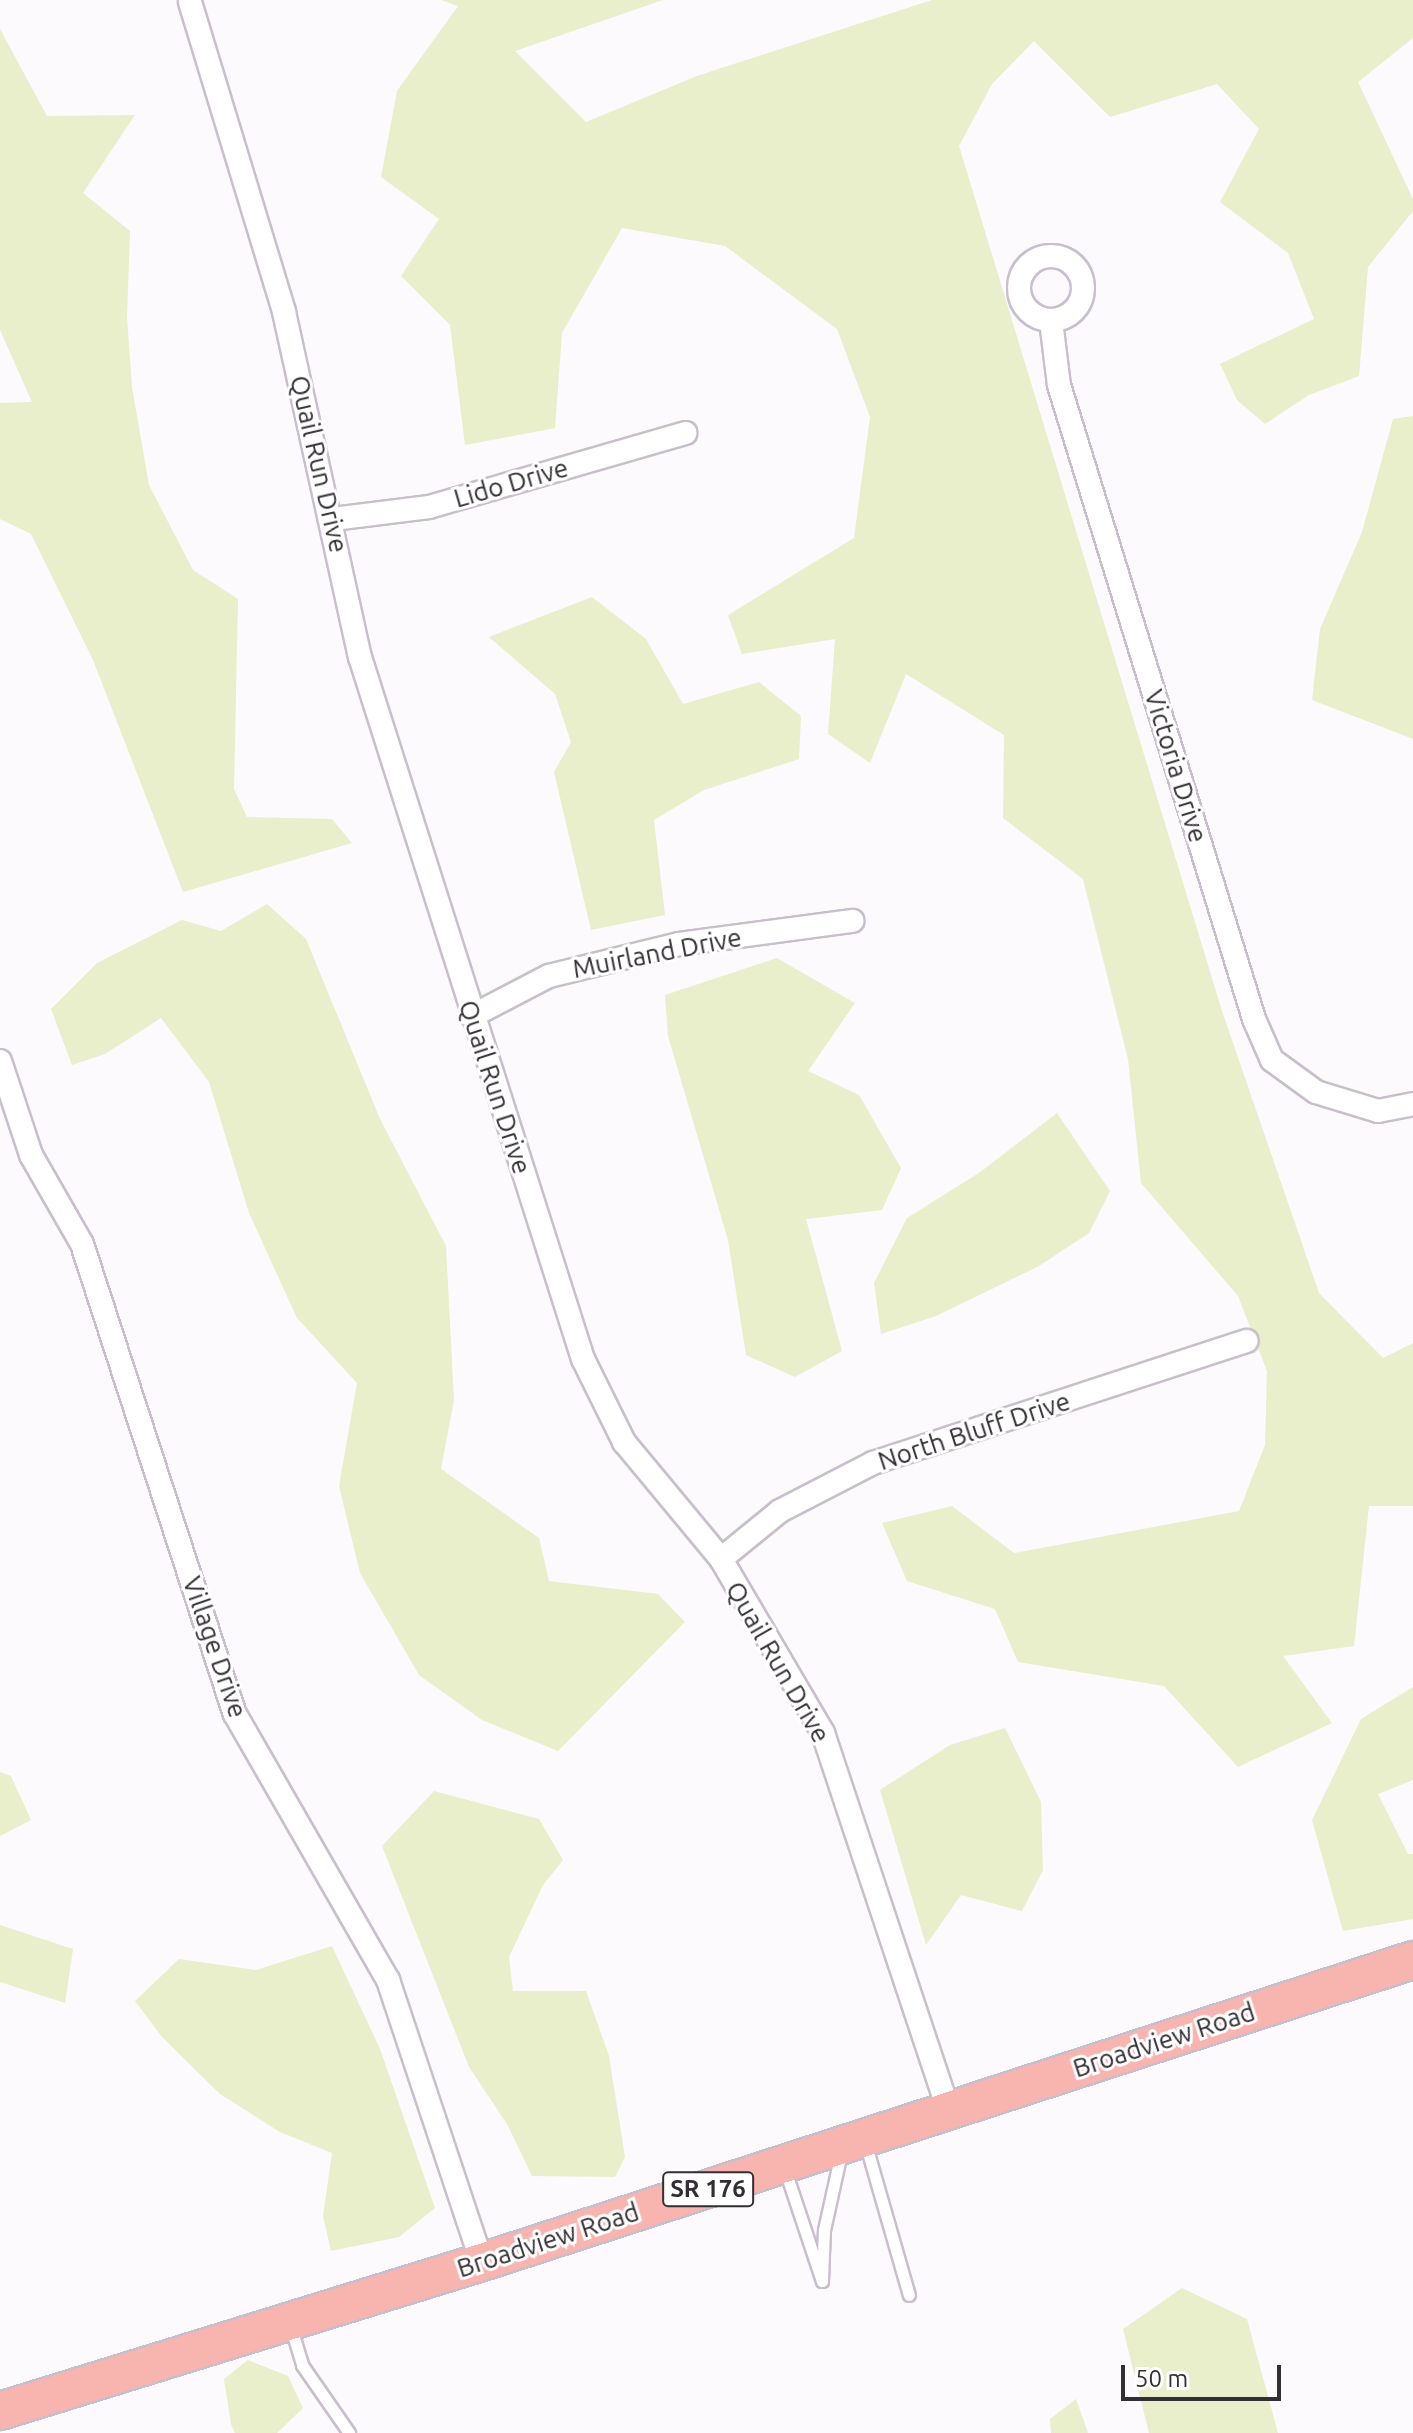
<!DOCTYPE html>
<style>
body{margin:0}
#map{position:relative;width:1413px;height:2433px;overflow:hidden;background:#fcfafd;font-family:Ubuntu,sans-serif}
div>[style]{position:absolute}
.green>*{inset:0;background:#e9eecb}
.roads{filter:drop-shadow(2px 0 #c9bfcc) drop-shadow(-2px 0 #c9bfcc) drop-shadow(0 2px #c9bfcc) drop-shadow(0 -2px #c9bfcc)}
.lane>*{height:11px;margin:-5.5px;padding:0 5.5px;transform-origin:5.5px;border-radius:5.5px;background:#fff}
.street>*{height:22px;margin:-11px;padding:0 11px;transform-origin:11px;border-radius:11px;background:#fff}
.street>.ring{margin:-11px;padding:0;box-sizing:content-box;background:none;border:22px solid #fff;border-radius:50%}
.primary>*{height:36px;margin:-18px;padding:0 18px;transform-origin:18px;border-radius:18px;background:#f8b5af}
span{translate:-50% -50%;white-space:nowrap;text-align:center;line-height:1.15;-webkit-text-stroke:6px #fff;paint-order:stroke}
.shield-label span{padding:2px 6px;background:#fff;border:2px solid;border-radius:6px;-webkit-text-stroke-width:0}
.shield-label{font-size:24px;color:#322e33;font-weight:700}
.street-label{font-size:26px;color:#322e33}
.scale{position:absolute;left:1121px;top:2365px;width:160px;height:36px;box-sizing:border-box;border:4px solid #322e33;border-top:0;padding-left:10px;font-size:24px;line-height:28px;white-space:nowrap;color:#322e33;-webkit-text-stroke:6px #fff;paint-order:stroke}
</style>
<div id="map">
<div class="green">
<i style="clip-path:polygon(441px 0,663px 0,515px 51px,586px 122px,697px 76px,932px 0,1413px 0,1413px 38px,1358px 82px,1413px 199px,1413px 211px,1368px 267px,1359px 376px,1309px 395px,1265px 424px,1237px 400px,1220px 364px,1314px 319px,1288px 253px,1220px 202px,1259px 129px,1217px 84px,1110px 117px,1034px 41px,992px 84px,959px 146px,1222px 1011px,1319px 1293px,1383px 1358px,1413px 1343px,1413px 1506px,1369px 1506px,1354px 1646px,1283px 1656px,1332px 1723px,1238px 1767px,1164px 1686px,1018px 1662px,995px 1609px,907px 1581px,882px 1523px,952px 1506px,1014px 1553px,1239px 1511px,1265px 1445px,1267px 1371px,1238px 1296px,1141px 1183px,1128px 1059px,1083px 879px,1003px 818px,1004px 735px,906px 674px,870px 763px,828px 734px,835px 639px,742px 654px,728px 615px,854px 538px,870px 417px,837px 329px,725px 246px,622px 228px,562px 333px,555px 428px,465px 445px,450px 325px,401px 276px,439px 219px,381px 177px,397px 91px,458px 6px)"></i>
<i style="clip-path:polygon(0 29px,47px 116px,135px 115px,83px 193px,130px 231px,127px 317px,132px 387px,149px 485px,193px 570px,238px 599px,234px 789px,247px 817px,332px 819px,352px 843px,183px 892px,93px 660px,31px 534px,0 519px,0 403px,32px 402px,0 330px)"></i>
<i style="clip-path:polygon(1413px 416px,1413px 739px,1312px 700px,1320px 629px,1362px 532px,1393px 419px)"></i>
<i style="clip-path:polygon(592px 597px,646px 639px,683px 704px,759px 682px,801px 716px,799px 759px,704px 790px,654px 820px,665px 915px,591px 930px,554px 772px,571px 742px,555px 694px,489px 637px)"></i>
<i style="clip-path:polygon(267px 904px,306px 939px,380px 1119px,446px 1246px,454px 1400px,441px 1469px,539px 1538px,549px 1581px,658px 1594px,685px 1622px,558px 1751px,482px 1720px,419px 1675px,360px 1573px,339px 1486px,357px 1383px,297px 1318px,249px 1213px,209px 1082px,161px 1018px,105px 1054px,72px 1065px,51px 1009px,97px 963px,182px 920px,221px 931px)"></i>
<i style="clip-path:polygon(777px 958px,855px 1003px,808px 1071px,859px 1095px,901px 1168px,882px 1210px,806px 1219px,842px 1351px,795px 1377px,746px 1355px,728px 1240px,668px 1036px,665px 995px)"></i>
<i style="clip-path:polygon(1057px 1113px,1110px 1191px,1089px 1233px,1039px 1266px,936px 1316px,881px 1334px,874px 1283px,907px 1218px,979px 1173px)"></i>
<i style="clip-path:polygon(1413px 1687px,1413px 1780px,1378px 1794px,1408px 1854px,1413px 1854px,1413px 1919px,1343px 1931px,1312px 1820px,1361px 1719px)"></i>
<i style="clip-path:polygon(1005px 1728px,1041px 1802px,1043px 1870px,1022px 1911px,961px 1895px,926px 1945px,880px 1790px,950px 1745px)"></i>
<i style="clip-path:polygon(0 1772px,11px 1776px,31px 1820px,0 1836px)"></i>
<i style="clip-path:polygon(434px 1791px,539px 1819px,563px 1860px,543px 1885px,509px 1957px,513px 1991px,586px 1991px,609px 2056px,625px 2157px,615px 2177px,532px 2176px,507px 2124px,469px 2067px,382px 1846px)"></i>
<i style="clip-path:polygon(0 1925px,73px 1949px,65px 2003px,0 1982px)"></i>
<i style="clip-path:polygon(332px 1946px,380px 2049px,435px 2208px,399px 2237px,331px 2251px,323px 2216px,332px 2153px,280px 2132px,220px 2094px,162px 2037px,135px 2001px,179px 1959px,256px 1970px)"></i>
<i style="clip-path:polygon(1182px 2288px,1247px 2319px,1278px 2433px,1149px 2433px,1123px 2329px)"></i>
<i style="clip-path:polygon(248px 2360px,288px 2376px,303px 2408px,277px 2433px,235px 2433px,231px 2424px,224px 2379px)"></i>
<i style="clip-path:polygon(1076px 2399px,1088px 2433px,1051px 2433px,1050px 2419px)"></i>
</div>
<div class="roads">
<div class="lane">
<i style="left:865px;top:2142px;width:159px;rotate:74deg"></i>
<i style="left:785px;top:2170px;width:117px;rotate:71.6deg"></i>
<i style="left:822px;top:2281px;width:51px;rotate:-87.8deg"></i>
<i style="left:824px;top:2230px;width:79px;rotate:-77.6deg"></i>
<i style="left:291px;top:2328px;width:39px;rotate:73deg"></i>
<i style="left:302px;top:2365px;width:83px;rotate:55.3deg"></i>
</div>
<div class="street">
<i style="left:190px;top:2px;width:324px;rotate:73.1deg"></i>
<i style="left:284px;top:312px;width:353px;rotate:77.6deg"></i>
<i style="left:360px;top:657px;width:737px;rotate:72.38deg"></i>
<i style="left:583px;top:1359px;width:93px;rotate:63.7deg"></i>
<i style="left:624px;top:1442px;width:152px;rotate:50.3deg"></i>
<i style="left:721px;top:1559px;width:202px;rotate:59.6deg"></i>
<i style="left:823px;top:1733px;width:396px;rotate:71.6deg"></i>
<i class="ring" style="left:1019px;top:256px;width:42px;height:42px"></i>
<i style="left:1051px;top:321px;width:64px;rotate:82.9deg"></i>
<i style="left:1059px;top:385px;width:663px;rotate:72.9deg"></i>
<i style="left:1254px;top:1019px;width:45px;rotate:66.3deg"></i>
<i style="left:1272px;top:1060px;width:54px;rotate:36deg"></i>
<i style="left:1316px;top:1092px;width:65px;rotate:17deg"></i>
<i style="left:1378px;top:1111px;width:36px;rotate:-11deg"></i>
<i style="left:333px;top:519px;width:97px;rotate:-7.1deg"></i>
<i style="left:429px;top:507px;width:267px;rotate:-16.1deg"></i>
<i style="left:472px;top:1016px;width:87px;rotate:-27.5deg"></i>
<i style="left:549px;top:976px;width:134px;rotate:-13.8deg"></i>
<i style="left:679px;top:944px;width:175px;rotate:-7.6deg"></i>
<i style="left:0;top:1061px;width:99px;rotate:71.7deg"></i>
<i style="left:31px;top:1155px;width:103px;rotate:60.2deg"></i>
<i style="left:82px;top:1244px;width:494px;rotate:72deg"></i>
<i style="left:235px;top:1714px;width:307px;rotate:60.1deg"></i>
<i style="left:388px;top:1980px;width:297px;rotate:71.6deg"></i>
<i style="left:721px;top:1559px;width:76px;rotate:-39.1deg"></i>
<i style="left:780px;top:1511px;width:105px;rotate:-27.3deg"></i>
<i style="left:873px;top:1463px;width:393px;rotate:-18.1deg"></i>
</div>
<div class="primary">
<i style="left:0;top:2411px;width:505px;rotate:-17.18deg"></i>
<i style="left:482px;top:2262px;width:979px;rotate:-17.97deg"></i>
</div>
</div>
<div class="shield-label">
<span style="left:708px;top:2189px">SR 176</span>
</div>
<div class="street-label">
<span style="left:319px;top:464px;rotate:77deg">Quail Run Drive</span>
<span style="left:511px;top:483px;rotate:-16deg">Lido Drive</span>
<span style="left:1176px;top:766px;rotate:73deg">Victoria Drive</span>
<span style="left:657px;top:953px;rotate:-11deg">Muirland Drive</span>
<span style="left:495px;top:1087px;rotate:72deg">Quail Run Drive</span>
<span style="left:974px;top:1431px;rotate:-18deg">North Bluff Drive</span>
<span style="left:215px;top:1647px;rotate:71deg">Village Drive</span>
<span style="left:778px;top:1662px;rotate:60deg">Quail Run Drive</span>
<span style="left:1164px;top:2040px;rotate:-18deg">Broadview Road</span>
<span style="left:548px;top:2240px;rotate:-18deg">Broadview Road</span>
</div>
<div class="scale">50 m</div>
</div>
